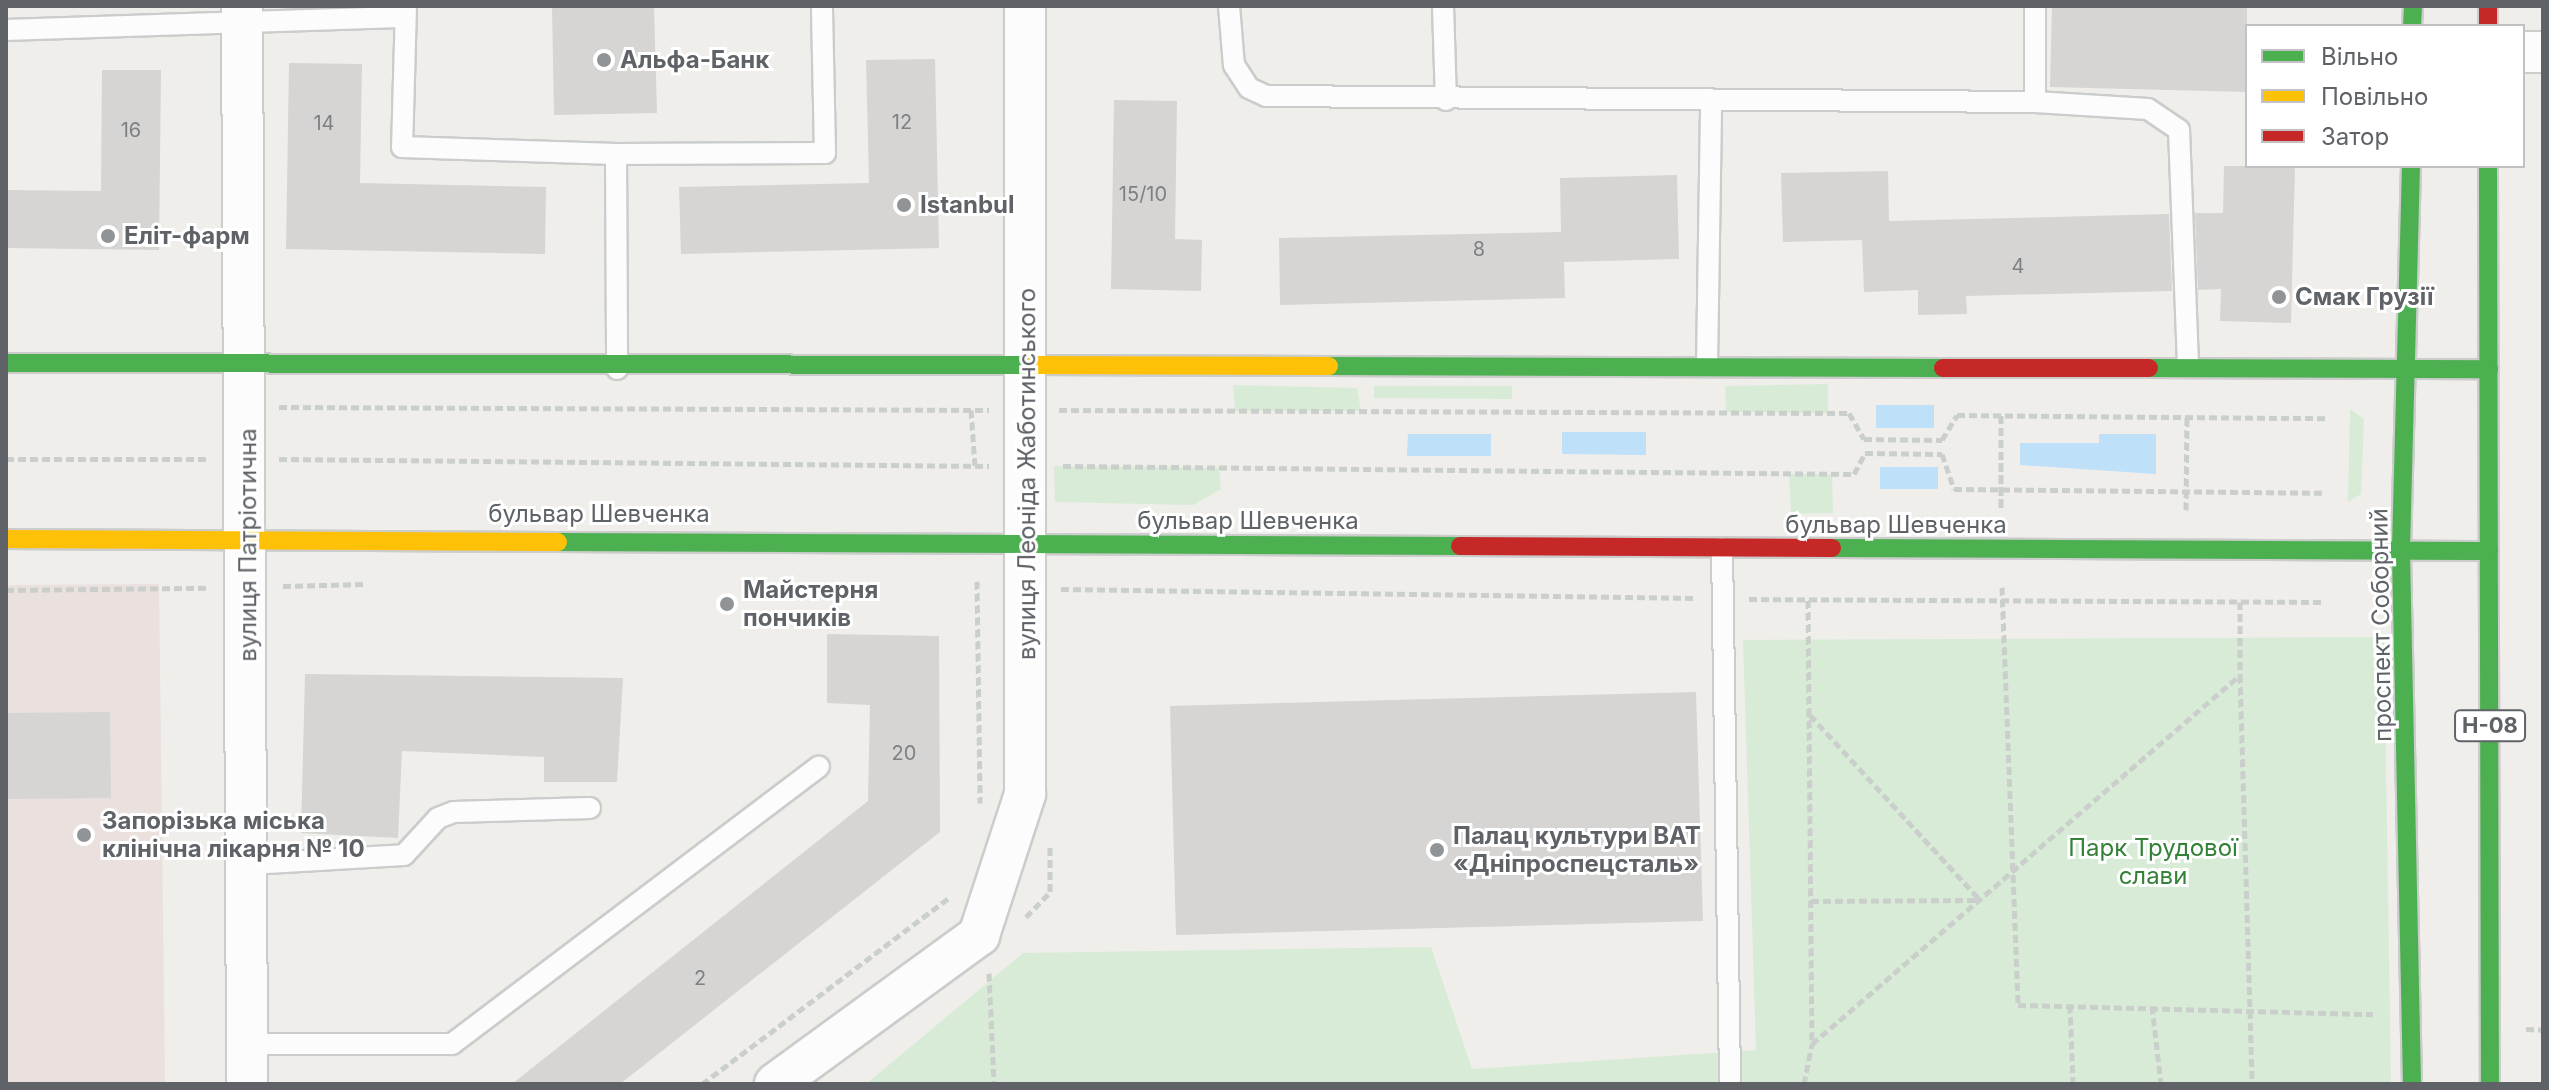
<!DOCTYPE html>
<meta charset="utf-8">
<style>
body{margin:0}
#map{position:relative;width:2549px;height:1090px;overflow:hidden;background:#efeeea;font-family:Inter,sans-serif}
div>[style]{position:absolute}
.medical>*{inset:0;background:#eae0de}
.green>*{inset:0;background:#d8ebd6}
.water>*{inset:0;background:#bfe0f9}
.building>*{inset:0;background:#d6d5d3}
.path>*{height:5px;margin-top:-2.5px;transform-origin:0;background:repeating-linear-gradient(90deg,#cacfcc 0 8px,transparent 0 12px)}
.roads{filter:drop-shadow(2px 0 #cbcccc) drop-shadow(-2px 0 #cbcccc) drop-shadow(0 2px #cbcccc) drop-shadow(0 -2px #cbcccc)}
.lane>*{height:20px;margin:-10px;padding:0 10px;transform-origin:10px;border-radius:10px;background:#fdfcfc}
.street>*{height:40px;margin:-20px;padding:0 20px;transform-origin:20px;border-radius:20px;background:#fdfcfc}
.fast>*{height:18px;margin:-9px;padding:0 9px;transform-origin:9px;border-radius:9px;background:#4caf50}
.slow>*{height:18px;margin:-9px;padding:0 9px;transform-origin:9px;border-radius:9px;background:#ffc107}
.jam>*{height:18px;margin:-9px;padding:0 9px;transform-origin:9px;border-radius:9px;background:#c62828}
.dots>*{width:22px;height:22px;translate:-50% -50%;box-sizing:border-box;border:4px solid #fff;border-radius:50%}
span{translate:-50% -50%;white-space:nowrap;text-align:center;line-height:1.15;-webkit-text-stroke:6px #fff;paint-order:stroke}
.number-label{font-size:20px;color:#7e8184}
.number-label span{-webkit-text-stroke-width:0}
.shield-label span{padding:2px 6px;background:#fff;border:2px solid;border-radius:6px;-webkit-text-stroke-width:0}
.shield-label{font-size:22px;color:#5f6368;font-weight:700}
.poi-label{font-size:24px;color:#5f6368;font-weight:700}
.left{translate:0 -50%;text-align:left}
.street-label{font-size:24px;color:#5f6368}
.park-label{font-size:24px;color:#348238}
.frame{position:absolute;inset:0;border:8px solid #5f6368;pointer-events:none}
.legend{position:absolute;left:2245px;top:24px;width:280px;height:144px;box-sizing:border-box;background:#fff;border:2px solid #bfc1c3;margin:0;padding:10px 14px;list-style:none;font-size:24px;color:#5f6368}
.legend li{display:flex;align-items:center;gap:16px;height:40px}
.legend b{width:40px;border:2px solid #bfc1c3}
</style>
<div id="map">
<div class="medical">
<i style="clip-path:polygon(159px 584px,165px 1084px,6px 1084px,6px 585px)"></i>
</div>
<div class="green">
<i style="clip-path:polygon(1828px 384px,1828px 413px,1726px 412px,1725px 386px)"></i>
<i style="clip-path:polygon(1233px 385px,1357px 388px,1361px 411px,1235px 411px)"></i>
<i style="clip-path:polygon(1374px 386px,1512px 386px,1512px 399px,1374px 398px)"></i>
<i style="clip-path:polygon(2350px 409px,2364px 419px,2361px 494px,2348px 502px)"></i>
<i style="clip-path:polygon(1054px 466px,1219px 468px,1221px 489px,1193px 505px,1055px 502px)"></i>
<i style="clip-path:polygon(1789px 474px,1832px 474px,1833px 513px,1791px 514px)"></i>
<i style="clip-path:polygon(2384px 637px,2391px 1084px,866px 1084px,1023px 953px,1431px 947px,1472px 1069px,1756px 1050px,1743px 640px)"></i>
</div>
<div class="water">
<i style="clip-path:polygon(1876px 405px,1934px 405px,1934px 428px,1876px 428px)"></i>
<i style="clip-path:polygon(1562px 432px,1646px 432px,1646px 455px,1562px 454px)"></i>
<i style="clip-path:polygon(1408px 434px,1491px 434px,1491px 456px,1407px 456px)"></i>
<i style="clip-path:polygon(2099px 434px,2156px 434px,2156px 474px,2020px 465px,2020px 443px,2099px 443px)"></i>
<i style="clip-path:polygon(1880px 467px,1938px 467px,1938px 489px,1880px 489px)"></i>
</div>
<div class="building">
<i style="clip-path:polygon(552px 6px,654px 6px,657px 113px,554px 115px)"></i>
<i style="clip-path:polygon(2052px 6px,2247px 6px,2247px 92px,2050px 87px)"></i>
<i style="clip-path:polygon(935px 59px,939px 248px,681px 254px,679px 187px,869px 183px,866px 60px)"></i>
<i style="clip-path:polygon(289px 63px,362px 64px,360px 183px,546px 187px,545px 254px,286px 249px)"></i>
<i style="clip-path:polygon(102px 70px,161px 70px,159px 250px,6px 248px,6px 190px,101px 191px)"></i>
<i style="clip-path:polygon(1114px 100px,1177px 101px,1175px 239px,1202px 240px,1201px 291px,1111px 289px)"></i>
<i style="clip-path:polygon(2224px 166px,2295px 166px,2291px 323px,2220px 321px,2221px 289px,2198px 290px,2195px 213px,2223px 213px)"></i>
<i style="clip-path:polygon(1888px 171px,1889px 221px,2169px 214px,2172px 291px,1966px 296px,1967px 314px,1918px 315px,1918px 290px,1864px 292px,1862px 240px,1783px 242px,1781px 173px)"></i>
<i style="clip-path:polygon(1677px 175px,1679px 259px,1564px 262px,1565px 298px,1280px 305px,1279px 238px,1561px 232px,1560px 178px)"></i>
<i style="clip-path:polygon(827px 634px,939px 636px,940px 832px,620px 1084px,512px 1084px,868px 801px,870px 705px,827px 703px)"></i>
<i style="clip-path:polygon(305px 674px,623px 678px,617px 782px,544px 782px,544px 757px,402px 751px,398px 838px,301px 833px)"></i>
<i style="clip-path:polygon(1696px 692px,1703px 921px,1176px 935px,1170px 706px)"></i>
<i style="clip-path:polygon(110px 712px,111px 798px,6px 799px,6px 713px)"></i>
</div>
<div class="path">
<i style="left:279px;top:407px;width:710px;rotate:0.24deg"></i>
<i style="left:971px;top:410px;width:56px;rotate:85.9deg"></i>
<i style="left:1059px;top:410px;width:790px;rotate:0.22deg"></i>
<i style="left:1849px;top:413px;width:30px;rotate:60deg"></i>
<i style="left:1864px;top:439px;width:78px;rotate:0.7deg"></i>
<i style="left:1942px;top:440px;width:29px;rotate:-59deg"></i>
<i style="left:1957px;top:415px;width:369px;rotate:0.5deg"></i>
<i style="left:2001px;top:415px;width:94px;rotate:90deg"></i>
<i style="left:6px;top:459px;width:203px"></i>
<i style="left:279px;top:459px;width:710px;rotate:0.56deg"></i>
<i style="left:1063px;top:466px;width:791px;rotate:0.58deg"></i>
<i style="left:1854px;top:474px;width:24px;rotate:-62deg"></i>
<i style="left:1865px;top:453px;width:77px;rotate:0.7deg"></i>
<i style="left:1942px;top:454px;width:37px;rotate:71deg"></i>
<i style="left:1954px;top:489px;width:368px;rotate:0.6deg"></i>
<i style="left:2186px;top:510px;width:94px;rotate:-89.4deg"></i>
<i style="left:977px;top:581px;width:222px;rotate:89.2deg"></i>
<i style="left:283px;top:586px;width:82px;rotate:-1.4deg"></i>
<i style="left:2002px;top:587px;width:418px;rotate:87.8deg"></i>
<i style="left:2018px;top:1005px;width:355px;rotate:1.5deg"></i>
<i style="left:1061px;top:589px;width:634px;rotate:0.81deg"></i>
<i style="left:6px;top:590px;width:203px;rotate:-0.6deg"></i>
<i style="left:1749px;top:599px;width:575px;rotate:0.3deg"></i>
<i style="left:1808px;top:600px;width:444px;rotate:89.5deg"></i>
<i style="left:1812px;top:1044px;width:565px;rotate:-40.77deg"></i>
<i style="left:2240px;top:675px;width:409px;rotate:88.3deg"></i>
<i style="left:2240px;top:602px;width:73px;rotate:90deg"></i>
<i style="left:1810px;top:715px;width:251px;rotate:47.4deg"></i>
<i style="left:1811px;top:901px;width:168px;rotate:-0.3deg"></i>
<i style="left:1026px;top:917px;width:35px;rotate:-46deg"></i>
<i style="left:1050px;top:892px;width:47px;rotate:-90deg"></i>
<i style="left:989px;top:973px;width:111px;rotate:87.4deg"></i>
<i style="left:2070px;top:1005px;width:79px;rotate:87.8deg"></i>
<i style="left:2152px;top:1006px;width:79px;rotate:83.4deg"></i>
<i style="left:2526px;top:1029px;width:17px;rotate:3deg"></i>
<i style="left:702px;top:1084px;width:311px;rotate:-37deg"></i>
<i style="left:1804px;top:1084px;width:41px;rotate:-78.7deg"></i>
</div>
<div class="roads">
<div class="lane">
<i style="left:406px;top:6px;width:141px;rotate:91.6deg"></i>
<i style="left:402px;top:147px;width:214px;rotate:1.9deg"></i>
<i style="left:616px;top:154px;width:209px;rotate:-0.3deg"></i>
<i style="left:825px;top:153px;width:147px;rotate:-91.2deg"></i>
<i style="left:1229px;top:6px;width:59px;rotate:85.2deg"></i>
<i style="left:1234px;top:65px;width:27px;rotate:57deg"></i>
<i style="left:1249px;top:88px;width:19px;rotate:25deg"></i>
<i style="left:1266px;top:96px;width:769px;rotate:0.45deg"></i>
<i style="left:1443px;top:6px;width:94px;rotate:88.2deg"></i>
<i style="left:2035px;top:6px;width:96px;rotate:90deg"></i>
<i style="left:2035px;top:102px;width:113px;rotate:3.5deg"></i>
<i style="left:2148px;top:109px;width:37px;rotate:34deg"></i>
<i style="left:2179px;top:130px;width:237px;rotate:87.8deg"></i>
<i style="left:6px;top:30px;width:399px;rotate:-1.9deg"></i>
<i style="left:616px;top:154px;width:215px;rotate:89.7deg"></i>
<i style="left:1707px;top:365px;width:260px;rotate:-89.1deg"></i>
<i style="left:1722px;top:548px;width:536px;rotate:89.14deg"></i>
<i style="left:250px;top:864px;width:154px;rotate:-3.3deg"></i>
<i style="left:404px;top:855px;width:50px;rotate:-47.4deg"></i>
<i style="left:438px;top:818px;width:17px;rotate:-21deg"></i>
<i style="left:454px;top:812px;width:136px;rotate:-1.7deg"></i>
<i style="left:248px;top:1044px;width:204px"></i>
<i style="left:452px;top:1044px;width:460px;rotate:-37.1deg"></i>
</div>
<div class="street">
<i style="left:242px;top:6px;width:1078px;rotate:89.73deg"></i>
<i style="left:2523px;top:52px;width:20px"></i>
<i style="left:775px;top:1084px;width:253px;rotate:-36.1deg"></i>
<i style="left:979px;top:935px;width:148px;rotate:-71.9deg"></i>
<i style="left:1025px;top:794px;width:788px;rotate:-90deg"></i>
</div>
<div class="fast">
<i style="left:2412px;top:26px;width:20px;rotate:-87deg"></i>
<i style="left:2411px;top:166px;width:388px;rotate:91.5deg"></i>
<i style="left:2401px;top:554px;width:530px;rotate:88.81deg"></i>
<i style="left:2488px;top:166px;width:918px;rotate:89.88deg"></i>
<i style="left:6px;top:363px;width:1029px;rotate:0.11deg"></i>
<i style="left:1329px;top:366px;width:614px;rotate:0.19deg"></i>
<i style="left:2149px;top:368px;width:340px;rotate:0.2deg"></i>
<i style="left:558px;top:542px;width:902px;rotate:0.25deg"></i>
<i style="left:1832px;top:548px;width:657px;rotate:0.26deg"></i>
</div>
<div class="slow">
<i style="left:1035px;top:365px;width:294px;rotate:0.2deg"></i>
<i style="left:6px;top:539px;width:552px;rotate:0.31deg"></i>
</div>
<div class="jam">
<i style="left:2488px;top:6px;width:20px;rotate:90deg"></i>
<i style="left:1943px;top:368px;width:206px"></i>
<i style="left:1460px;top:546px;width:372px;rotate:0.3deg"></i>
</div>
</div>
<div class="dots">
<i style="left:604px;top:60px;background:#919496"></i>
<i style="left:904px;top:205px;background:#919496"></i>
<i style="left:108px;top:236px;background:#919496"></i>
<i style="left:2279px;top:297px;background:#919496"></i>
<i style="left:727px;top:604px;background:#919496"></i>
<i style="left:84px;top:835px;background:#919496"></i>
<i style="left:1437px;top:850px;background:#919496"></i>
</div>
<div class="number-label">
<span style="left:902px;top:122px">12</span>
<span style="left:324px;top:123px">14</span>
<span style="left:131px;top:130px">16</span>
<span style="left:1143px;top:194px">15/10</span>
<span style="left:1479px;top:249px">8</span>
<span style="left:2018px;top:266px">4</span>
<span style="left:904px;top:753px">20</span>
<span style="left:700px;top:978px">2</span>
</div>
<div class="shield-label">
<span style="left:2490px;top:726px">Н-08</span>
</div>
<div class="poi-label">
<span class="left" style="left:620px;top:60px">Альфа-Банк</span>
<span class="left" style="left:920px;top:205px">Istanbul</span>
<span class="left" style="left:124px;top:236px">Еліт-фарм</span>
<span class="left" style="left:2295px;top:297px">Смак Грузії</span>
<span class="left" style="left:743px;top:604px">Майстерня<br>пончиків</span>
<span class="left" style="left:102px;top:835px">Запорізька міська<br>клінічна лікарня № 10</span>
<span class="left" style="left:1453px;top:850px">Палац культури ВАТ<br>«Дніпроспецсталь»</span>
</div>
<div class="street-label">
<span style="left:1027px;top:474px;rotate:-90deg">вулиця Леоніда Жаботинського</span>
<span style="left:599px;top:514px">бульвар Шевченка</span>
<span style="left:1248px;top:521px">бульвар Шевченка</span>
<span style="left:1896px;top:525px">бульвар Шевченка</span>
<span style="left:248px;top:545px;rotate:-90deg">вулиця Патріотична</span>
<span style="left:2381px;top:625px;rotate:-91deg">проспект Соборний</span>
</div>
<div class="park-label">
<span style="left:2153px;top:862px">Парк Трудової<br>слави</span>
</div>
<div class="frame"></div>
<ul class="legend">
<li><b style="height:10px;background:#4caf50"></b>Вільно</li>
<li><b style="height:10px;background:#ffc107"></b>Повільно</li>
<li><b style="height:10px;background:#c62828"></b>Затор</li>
</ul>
</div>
